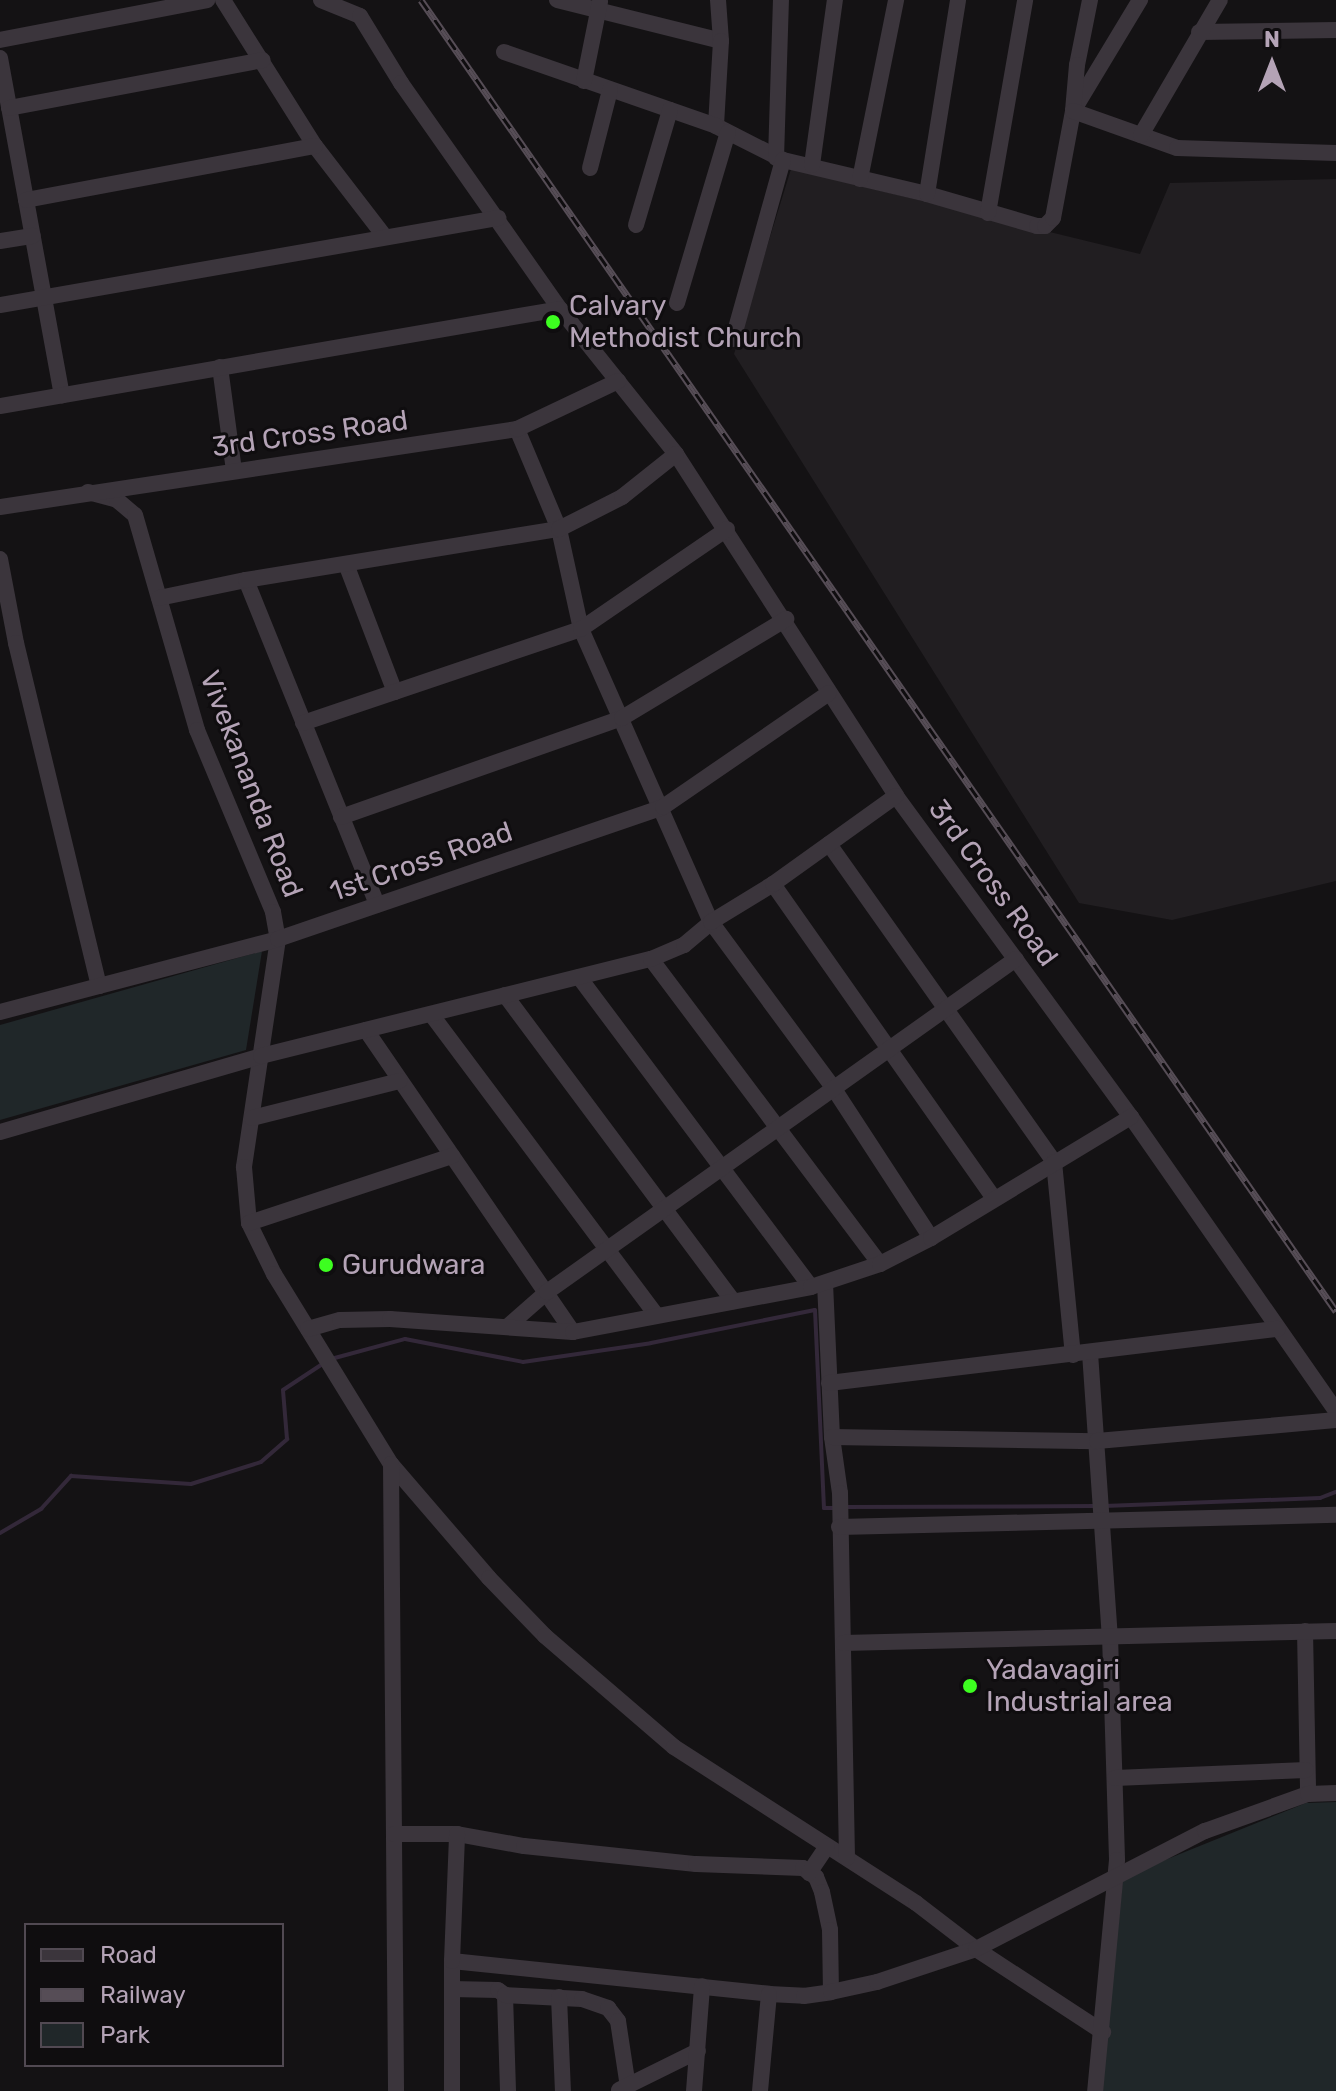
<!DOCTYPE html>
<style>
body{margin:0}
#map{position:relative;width:1336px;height:2091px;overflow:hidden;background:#141214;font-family:Rubik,sans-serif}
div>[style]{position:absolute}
.built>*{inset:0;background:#211e21}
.green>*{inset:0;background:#202729}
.stream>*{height:4px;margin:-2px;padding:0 2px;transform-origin:2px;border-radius:2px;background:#332839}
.street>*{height:16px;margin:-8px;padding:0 8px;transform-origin:8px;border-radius:8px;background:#3b353c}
.rail>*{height:7px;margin-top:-3.5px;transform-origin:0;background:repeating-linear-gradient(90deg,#0f0d0f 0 12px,#564d56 0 24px);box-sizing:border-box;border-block:2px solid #564d56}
.dots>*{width:22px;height:22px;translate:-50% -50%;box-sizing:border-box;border:4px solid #0f0d0f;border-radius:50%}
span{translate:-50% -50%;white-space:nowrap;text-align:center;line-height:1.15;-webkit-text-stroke:6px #0f0d0f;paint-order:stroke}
.poi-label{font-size:28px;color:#b4a3b6}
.left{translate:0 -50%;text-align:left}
.street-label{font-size:28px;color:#b4a3b6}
.legend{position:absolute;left:24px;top:1923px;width:260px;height:144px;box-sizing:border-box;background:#0f0d0f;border:2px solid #514952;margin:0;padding:10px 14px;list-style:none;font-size:24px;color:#b4a3b6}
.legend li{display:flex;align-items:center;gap:16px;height:40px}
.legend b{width:40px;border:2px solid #514952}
.north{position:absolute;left:1232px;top:24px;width:80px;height:80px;-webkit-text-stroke:6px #0f0d0f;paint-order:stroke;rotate:0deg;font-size:22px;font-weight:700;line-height:32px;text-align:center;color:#b4a3b6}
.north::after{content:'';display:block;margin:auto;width:28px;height:36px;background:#b4a3b6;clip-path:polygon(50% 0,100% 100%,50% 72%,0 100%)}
</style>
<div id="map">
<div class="built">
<i style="clip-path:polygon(791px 169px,1140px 254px,1170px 183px,1336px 179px,1336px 881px,1172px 920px,1079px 903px,734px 354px)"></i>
</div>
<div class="green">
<i style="clip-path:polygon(262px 951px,246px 1050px,0 1120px,0 1025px)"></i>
<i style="clip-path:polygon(1336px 1802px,1336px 2091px,1101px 2091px,1123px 1877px,1306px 1803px)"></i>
</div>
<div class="stream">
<i style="left:331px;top:1359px;width:77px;rotate:-15.1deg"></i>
<i style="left:405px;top:1339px;width:120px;rotate:11deg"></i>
<i style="left:523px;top:1362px;width:129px;rotate:-8.4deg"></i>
<i style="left:651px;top:1343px;width:167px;rotate:-11.4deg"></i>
<i style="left:815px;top:1310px;width:198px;rotate:87.4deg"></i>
<i style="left:824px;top:1508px;width:11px"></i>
<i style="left:1104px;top:1506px;width:216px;rotate:-2.1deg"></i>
<i style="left:1320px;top:1498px;width:17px;rotate:-21deg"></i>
<i style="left:844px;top:1507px;width:251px;rotate:-0.2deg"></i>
<i style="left:0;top:1533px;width:48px;rotate:-30.3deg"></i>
<i style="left:41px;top:1509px;width:45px;rotate:-47.7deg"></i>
<i style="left:71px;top:1476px;width:120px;rotate:3.8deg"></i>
<i style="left:191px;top:1484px;width:73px;rotate:-17.4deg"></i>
<i style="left:261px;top:1462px;width:35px;rotate:-41deg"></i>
<i style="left:287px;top:1439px;width:49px;rotate:-94.7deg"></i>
<i style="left:283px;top:1390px;width:49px;rotate:-33.4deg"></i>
</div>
<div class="street">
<i style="left:223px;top:0;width:173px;rotate:57.8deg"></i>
<i style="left:315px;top:146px;width:115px;rotate:52.4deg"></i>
<i style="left:321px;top:0;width:42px;rotate:22.3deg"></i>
<i style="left:360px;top:16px;width:79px;rotate:58.5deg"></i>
<i style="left:401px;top:83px;width:276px;rotate:54.9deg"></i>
<i style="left:560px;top:309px;width:186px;rotate:51.3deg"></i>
<i style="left:676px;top:454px;width:407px;rotate:57.2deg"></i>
<i style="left:896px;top:796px;width:398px;rotate:53.8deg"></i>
<i style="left:1131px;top:1117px;width:358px;rotate:55.1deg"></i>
<i style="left:557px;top:0;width:169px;rotate:14deg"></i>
<i style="left:718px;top:0;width:41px;rotate:85.8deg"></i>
<i style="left:721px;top:41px;width:85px;rotate:93.4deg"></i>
<i style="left:716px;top:126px;width:75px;rotate:26.9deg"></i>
<i style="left:783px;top:160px;width:148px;rotate:13.3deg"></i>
<i style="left:927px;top:194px;width:115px;rotate:16.2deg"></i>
<i style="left:1037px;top:226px;width:8px"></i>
<i style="left:1045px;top:226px;width:11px;rotate:-45deg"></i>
<i style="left:1053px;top:218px;width:109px;rotate:-79.4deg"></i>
<i style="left:1073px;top:111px;width:130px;rotate:-58.9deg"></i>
<i style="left:1090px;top:0;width:66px;rotate:101.3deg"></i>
<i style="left:1077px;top:65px;width:46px;rotate:95deg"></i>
<i style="left:1073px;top:111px;width:110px;rotate:19.6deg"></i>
<i style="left:1177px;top:148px;width:159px;rotate:1.8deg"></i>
<i style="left:1199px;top:32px;width:137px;rotate:-0.8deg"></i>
<i style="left:0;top:40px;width:211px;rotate:-10.9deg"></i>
<i style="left:504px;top:52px;width:225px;rotate:19.2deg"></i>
<i style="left:0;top:58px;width:343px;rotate:79.6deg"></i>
<i style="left:584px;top:81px;width:81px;rotate:-78.6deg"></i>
<i style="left:9px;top:108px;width:258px;rotate:-10.7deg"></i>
<i style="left:1141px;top:135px;width:156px;rotate:-59.7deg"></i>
<i style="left:776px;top:158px;width:158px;rotate:-88.2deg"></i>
<i style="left:812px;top:165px;width:167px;rotate:-82.1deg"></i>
<i style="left:590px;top:168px;width:81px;rotate:-75.6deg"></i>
<i style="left:860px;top:179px;width:183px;rotate:-78.6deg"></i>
<i style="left:927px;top:194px;width:196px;rotate:-80.9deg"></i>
<i style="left:26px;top:200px;width:294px;rotate:-10.6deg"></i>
<i style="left:988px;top:213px;width:216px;rotate:-80.1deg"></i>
<i style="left:636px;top:225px;width:120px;rotate:-73.5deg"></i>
<i style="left:0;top:241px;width:33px;rotate:-9deg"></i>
<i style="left:677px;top:303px;width:178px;rotate:-73.4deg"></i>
<i style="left:0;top:305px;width:506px;rotate:-9.91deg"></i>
<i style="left:733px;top:339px;width:186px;rotate:-74.4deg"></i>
<i style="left:220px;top:367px;width:105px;rotate:82.3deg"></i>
<i style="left:0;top:406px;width:568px;rotate:-9.83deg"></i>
<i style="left:517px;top:429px;width:108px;rotate:67.2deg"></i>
<i style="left:559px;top:529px;width:102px;rotate:77.6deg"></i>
<i style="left:581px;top:629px;width:321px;rotate:66.1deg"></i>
<i style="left:711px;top:922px;width:207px;rotate:53.6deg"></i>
<i style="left:834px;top:1089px;width:178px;rotate:56.9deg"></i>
<i style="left:88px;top:492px;width:30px;rotate:15deg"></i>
<i style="left:117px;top:500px;width:23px;rotate:40deg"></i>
<i style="left:135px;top:515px;width:224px;rotate:73.9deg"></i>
<i style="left:197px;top:730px;width:197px;rotate:67.3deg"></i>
<i style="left:273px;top:912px;width:27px;rotate:80deg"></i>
<i style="left:278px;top:939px;width:231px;rotate:98.5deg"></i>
<i style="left:244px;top:1167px;width:56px;rotate:84.9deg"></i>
<i style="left:249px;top:1223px;width:57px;rotate:63.9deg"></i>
<i style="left:274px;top:1274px;width:223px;rotate:58.4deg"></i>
<i style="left:391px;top:1464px;width:150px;rotate:49.3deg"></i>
<i style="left:489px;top:1578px;width:81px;rotate:46deg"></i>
<i style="left:545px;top:1636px;width:170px;rotate:40.7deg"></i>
<i style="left:674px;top:1747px;width:288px;rotate:32.8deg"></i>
<i style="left:916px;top:1903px;width:76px;rotate:37.5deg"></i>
<i style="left:976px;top:1949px;width:152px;rotate:33.2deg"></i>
<i style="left:0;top:507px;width:523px;rotate:-8.58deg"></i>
<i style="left:517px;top:429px;width:112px;rotate:-25.4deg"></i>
<i style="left:0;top:559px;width:86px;rotate:79.2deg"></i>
<i style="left:16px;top:643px;width:353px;rotate:76.4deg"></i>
<i style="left:346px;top:564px;width:137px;rotate:69.1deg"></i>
<i style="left:246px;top:580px;width:350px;rotate:68deg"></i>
<i style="left:159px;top:598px;width:89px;rotate:-11.7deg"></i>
<i style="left:246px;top:580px;width:317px;rotate:-9.3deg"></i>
<i style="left:559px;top:529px;width:71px;rotate:-26.9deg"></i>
<i style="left:622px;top:497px;width:69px;rotate:-38.5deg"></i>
<i style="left:303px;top:723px;width:293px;rotate:-18.7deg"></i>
<i style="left:581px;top:629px;width:177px;rotate:-34.4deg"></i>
<i style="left:341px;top:817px;width:298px;rotate:-19.4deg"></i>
<i style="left:622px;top:718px;width:192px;rotate:-31.1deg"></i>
<i style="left:829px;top:844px;width:390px;rotate:54.7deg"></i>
<i style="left:1054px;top:1162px;width:194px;rotate:84.4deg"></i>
<i style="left:773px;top:884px;width:384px;rotate:54.9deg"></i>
<i style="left:651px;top:959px;width:381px;rotate:53.1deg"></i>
<i style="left:579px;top:977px;width:387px;rotate:53.2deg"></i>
<i style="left:505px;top:995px;width:382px;rotate:53.3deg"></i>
<i style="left:0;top:1012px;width:287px;rotate:-14.7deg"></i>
<i style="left:278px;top:939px;width:407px;rotate:-18.9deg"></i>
<i style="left:663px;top:807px;width:201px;rotate:-34.5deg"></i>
<i style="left:431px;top:1014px;width:376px;rotate:53.2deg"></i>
<i style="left:366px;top:1030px;width:366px;rotate:55.6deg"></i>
<i style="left:252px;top:1118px;width:152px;rotate:-14.1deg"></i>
<i style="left:0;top:1132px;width:272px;rotate:-16.2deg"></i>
<i style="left:261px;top:1056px;width:402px;rotate:-14deg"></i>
<i style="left:651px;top:959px;width:36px;rotate:-23deg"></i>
<i style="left:684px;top:945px;width:35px;rotate:-40deg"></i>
<i style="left:711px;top:922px;width:73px;rotate:-31.5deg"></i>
<i style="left:773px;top:884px;width:151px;rotate:-35.6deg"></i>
<i style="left:249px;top:1223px;width:214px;rotate:-18.3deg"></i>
<i style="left:825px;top:1283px;width:154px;rotate:87.4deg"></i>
<i style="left:832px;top:1437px;width:57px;rotate:81.9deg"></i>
<i style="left:840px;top:1493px;width:365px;rotate:88.9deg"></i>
<i style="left:507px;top:1327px;width:53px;rotate:-41.2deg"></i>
<i style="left:547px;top:1292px;width:575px;rotate:-35.38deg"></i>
<i style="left:308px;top:1329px;width:33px;rotate:-16deg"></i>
<i style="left:340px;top:1320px;width:50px;rotate:-1.1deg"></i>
<i style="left:390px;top:1319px;width:183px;rotate:4.1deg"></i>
<i style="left:573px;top:1332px;width:242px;rotate:-10.7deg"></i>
<i style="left:811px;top:1287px;width:73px;rotate:-18.4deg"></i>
<i style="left:880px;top:1264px;width:57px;rotate:-27deg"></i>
<i style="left:931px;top:1238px;width:234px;rotate:-31.2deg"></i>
<i style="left:1090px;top:1353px;width:284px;rotate:86deg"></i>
<i style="left:1110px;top:1636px;width:224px;rotate:88.2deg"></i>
<i style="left:1117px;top:1860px;width:232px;rotate:95.4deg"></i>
<i style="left:829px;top:1383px;width:452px;rotate:-6.9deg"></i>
<i style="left:832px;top:1437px;width:265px;rotate:0.9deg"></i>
<i style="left:1097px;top:1441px;width:240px;rotate:-5deg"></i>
<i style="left:391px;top:1464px;width:627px;rotate:89.54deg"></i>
<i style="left:839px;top:1527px;width:497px;rotate:-1.4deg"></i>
<i style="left:1305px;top:1631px;width:163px;rotate:88.9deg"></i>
<i style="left:843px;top:1643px;width:493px;rotate:-1.4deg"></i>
<i style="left:1115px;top:1778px;width:191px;rotate:-2.4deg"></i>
<i style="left:394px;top:1834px;width:63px"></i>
<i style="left:457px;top:1834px;width:68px;rotate:10.2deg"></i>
<i style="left:524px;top:1846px;width:173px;rotate:6deg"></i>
<i style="left:696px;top:1864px;width:107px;rotate:2.1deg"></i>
<i style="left:803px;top:1868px;width:16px;rotate:35deg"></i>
<i style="left:816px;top:1877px;width:16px;rotate:68deg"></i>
<i style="left:822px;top:1892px;width:39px;rotate:78deg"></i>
<i style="left:830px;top:1930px;width:62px;rotate:89.1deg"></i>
<i style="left:809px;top:1873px;width:32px;rotate:-56deg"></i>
<i style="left:452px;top:1961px;width:319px;rotate:5.9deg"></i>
<i style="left:769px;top:1994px;width:35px;rotate:3deg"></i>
<i style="left:804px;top:1996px;width:27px;rotate:-8deg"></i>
<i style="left:831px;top:1992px;width:47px;rotate:-12.3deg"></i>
<i style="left:877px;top:1982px;width:104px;rotate:-18.4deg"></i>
<i style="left:976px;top:1949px;width:258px;rotate:-27.3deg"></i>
<i style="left:1205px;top:1831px;width:109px;rotate:-19.8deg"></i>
<i style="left:1308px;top:1794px;width:28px;rotate:-2deg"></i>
<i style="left:452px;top:1989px;width:46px;rotate:1.2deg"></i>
<i style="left:498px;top:1990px;width:9px;rotate:36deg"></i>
<i style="left:505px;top:1995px;width:96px;rotate:88.2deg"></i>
<i style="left:505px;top:1995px;width:77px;rotate:3deg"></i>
<i style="left:582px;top:1999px;width:28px;rotate:19deg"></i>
<i style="left:608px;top:2008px;width:16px;rotate:52deg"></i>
<i style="left:618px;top:2021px;width:67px;rotate:81.4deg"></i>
<i style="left:559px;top:1997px;width:94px;rotate:87.6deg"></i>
<i style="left:619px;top:2090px;width:88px;rotate:-26.3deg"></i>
<i style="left:452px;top:2091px;width:130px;rotate:-90deg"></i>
<i style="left:452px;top:1961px;width:127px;rotate:-87.7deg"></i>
<i style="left:694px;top:2091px;width:105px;rotate:-85.6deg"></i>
<i style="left:760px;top:2091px;width:97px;rotate:-84.7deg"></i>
</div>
<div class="rail">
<i style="left:421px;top:0;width:1599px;rotate:55.09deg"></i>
</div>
<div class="dots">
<i style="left:553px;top:322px;background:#3dfe20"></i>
<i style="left:326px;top:1265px;background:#3dfe20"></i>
<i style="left:970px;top:1686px;background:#3dfe20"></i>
</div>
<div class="poi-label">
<span class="left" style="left:569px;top:322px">Calvary<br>Methodist Church</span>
<span class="left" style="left:342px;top:1265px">Gurudwara</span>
<span class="left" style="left:986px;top:1686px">Yadavagiri<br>Industrial area</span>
</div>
<div class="street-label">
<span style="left:310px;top:434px;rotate:-8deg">3rd Cross Road</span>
<span style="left:251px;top:784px;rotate:69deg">Vivekananda Road</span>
<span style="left:421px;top:862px;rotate:-19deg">1st Cross Road</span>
<span style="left:993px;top:883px;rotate:54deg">3rd Cross Road</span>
</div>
<ul class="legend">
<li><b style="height:10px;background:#3b353c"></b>Road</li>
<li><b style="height:10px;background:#564d56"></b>Railway</li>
<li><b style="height:22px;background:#202729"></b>Park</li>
</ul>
<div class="north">N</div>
</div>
